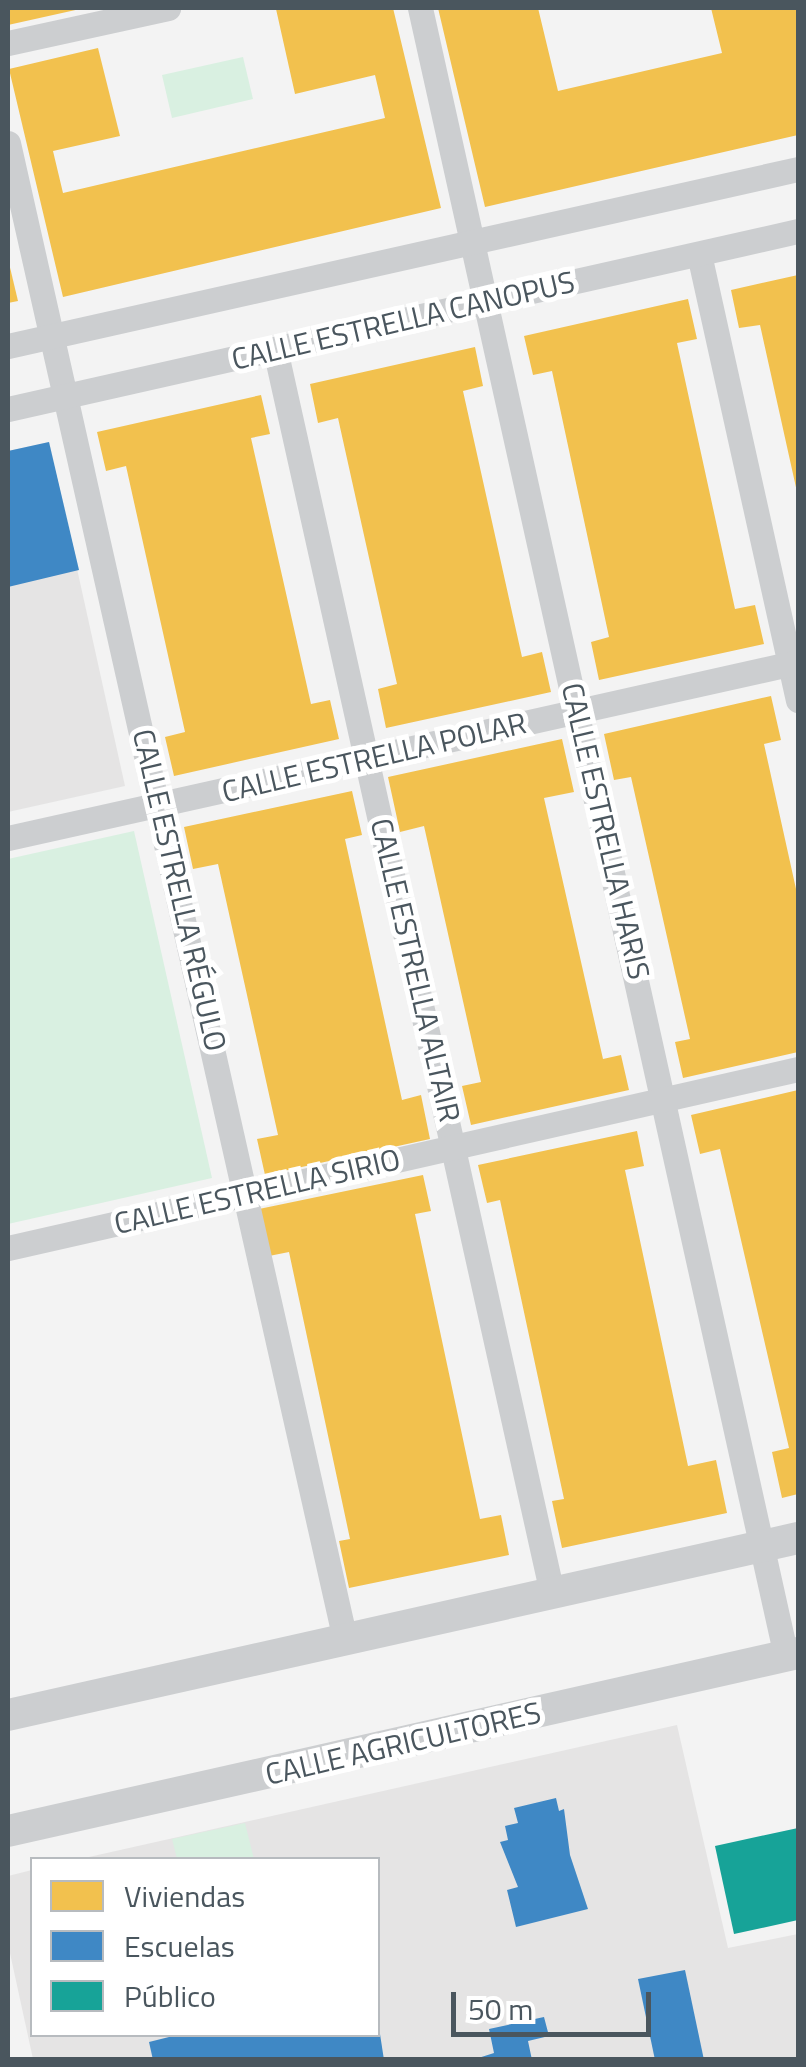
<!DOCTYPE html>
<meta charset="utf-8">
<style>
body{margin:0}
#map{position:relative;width:806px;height:2067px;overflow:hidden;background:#f3f3f3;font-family:"Titillium Web",sans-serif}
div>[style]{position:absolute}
.education>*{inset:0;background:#e5e4e4}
.green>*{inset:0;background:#d9f0e1}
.homes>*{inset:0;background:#f2c14e}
.schools>*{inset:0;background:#3f88c5}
.public>*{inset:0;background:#17a398}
.minor>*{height:25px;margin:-12.5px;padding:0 12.5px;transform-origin:12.5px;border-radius:12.5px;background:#ccced0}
.tertiary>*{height:32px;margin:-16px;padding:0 16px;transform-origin:16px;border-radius:16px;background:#ccced0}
span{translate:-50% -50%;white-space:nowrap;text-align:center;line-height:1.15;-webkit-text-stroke:10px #fff;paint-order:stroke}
.street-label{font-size:30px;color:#4a565e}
.frame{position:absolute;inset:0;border:10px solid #4a565e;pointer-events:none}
.legend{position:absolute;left:30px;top:1857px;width:350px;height:180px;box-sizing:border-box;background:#fff;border:2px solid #b7bbbf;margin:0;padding:12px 18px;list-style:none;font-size:30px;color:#4a565e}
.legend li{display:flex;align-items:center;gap:20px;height:50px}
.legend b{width:50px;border:2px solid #b7bbbf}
.scale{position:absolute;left:451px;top:1992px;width:200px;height:45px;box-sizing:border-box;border:5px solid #4a565e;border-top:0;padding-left:12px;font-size:30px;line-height:35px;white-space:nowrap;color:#4a565e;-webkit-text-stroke:8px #fff;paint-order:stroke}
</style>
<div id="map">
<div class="education">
<i style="clip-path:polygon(49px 442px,125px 786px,8px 812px,8px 451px)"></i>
<i style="clip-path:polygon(677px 1725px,728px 1948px,798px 1934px,798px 2059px,33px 2059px,8px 1944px,8px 1876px,32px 1870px,32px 2034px,378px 2034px,378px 1860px,80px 1859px)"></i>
</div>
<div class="green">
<i style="clip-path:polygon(243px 57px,253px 99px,172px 118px,162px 75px)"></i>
<i style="clip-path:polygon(134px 831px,212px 1178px,8px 1224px,8px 859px)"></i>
<i style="clip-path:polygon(245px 1823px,254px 1859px,177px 1859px,172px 1839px)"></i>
</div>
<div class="homes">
<i style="clip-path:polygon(8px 8px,80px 8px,80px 9px,8px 25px)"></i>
<i style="clip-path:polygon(393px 8px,441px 208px,63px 297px,9px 69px,98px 48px,120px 136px,53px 151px,63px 193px,385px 118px,375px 75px,295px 94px,276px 9px)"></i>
<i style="clip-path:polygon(438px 8px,538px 8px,558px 91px,722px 53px,711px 8px,798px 8px,798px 135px,485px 207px)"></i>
<i style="clip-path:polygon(8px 259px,18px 301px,8px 303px)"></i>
<i style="clip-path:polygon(798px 275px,798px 492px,797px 492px,760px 325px,739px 328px,731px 290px)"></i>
<i style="clip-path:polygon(688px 299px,697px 339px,677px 343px,735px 609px,755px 605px,764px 644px,599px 680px,591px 642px,609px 637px,552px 371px,533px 375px,524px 336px)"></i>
<i style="clip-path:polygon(475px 347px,483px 386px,463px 391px,522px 657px,542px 652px,551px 692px,386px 728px,378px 689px,397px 684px,338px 418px,318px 423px,310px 384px)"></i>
<i style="clip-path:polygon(261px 395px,270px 434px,251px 438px,311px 704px,330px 700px,339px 739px,174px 776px,165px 737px,185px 732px,126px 466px,106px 471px,97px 432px)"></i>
<i style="clip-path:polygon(771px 696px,781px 740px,764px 744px,798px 898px,798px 1052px,683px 1078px,675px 1042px,690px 1039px,631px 777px,614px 780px,604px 734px)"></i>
<i style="clip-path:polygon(562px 739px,574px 792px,544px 798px,603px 1059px,621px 1055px,629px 1090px,471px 1125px,462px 1086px,481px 1082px,424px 826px,400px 832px,388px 777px)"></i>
<i style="clip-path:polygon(352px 791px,362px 835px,345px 839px,402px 1100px,421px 1095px,430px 1139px,265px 1175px,257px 1139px,278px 1135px,218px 864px,193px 869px,184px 827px)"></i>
<i style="clip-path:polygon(798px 1090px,798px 1494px,782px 1498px,772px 1452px,789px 1448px,720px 1149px,700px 1154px,691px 1115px)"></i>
<i style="clip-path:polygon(637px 1131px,644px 1166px,625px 1170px,688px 1466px,716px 1460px,727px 1513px,562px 1548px,552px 1501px,564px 1499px,500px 1200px,487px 1203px,478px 1165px)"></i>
<i style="clip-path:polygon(423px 1175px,431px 1211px,415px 1214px,480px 1519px,501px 1515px,509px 1555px,349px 1588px,339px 1541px,350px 1539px,289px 1252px,269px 1256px,259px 1209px)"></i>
</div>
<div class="schools">
<i style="clip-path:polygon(49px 442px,79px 570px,8px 587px,8px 451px)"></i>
<i style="clip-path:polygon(556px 1798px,559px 1811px,564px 1809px,570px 1855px,588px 1909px,516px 1927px,507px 1890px,518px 1887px,500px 1842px,508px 1840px,505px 1826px,518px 1823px,514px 1808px)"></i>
<i style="clip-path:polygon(685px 1970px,704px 2060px,655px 2060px,638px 1979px)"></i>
<i style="clip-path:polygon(544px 2017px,549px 2036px,528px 2041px,532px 2060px,472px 2060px,494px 2053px,489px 2029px)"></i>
<i style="clip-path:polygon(181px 2034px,380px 2034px,384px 2060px,153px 2060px,149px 2042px)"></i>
</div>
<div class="public">
<i style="clip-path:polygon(798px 1828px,798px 1920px,734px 1934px,715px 1846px)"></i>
</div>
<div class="minor">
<i style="left:420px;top:8px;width:1688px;rotate:77.48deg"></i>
<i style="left:8px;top:43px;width:164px;rotate:-12.3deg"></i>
<i style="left:8px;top:143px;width:1533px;rotate:77.31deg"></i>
<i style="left:699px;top:254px;width:457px;rotate:77.5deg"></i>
<i style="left:8px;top:346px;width:810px;rotate:-12.63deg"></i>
<i style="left:275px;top:349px;width:1274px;rotate:77.45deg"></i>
<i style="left:8px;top:409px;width:810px;rotate:-12.7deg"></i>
<i style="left:8px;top:838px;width:809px;rotate:-12.56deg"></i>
<i style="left:8px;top:1248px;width:810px;rotate:-12.77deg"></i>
</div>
<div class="tertiary">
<i style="left:8px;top:1715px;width:810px;rotate:-12.63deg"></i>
<i style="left:8px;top:1831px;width:810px;rotate:-12.7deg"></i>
</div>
<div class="street-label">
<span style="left:403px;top:320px;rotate:-13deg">CALLE ESTRELLA CANOPUS</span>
<span style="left:374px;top:757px;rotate:-13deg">CALLE ESTRELLA POLAR</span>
<span style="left:606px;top:831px;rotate:77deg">CALLE ESTRELLA HARIS</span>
<span style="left:180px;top:890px;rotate:77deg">CALLE ESTRELLA RÉGULO</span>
<span style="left:416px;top:970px;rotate:77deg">CALLE ESTRELLA ALTAIR</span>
<span style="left:257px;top:1191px;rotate:-13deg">CALLE ESTRELLA SIRIO</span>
<span style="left:403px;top:1743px;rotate:-13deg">CALLE AGRICULTORES</span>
</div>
<div class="frame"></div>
<ul class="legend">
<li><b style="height:28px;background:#f2c14e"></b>Viviendas</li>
<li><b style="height:28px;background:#3f88c5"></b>Escuelas</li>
<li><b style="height:28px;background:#17a398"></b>Público</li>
</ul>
<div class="scale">50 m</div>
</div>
